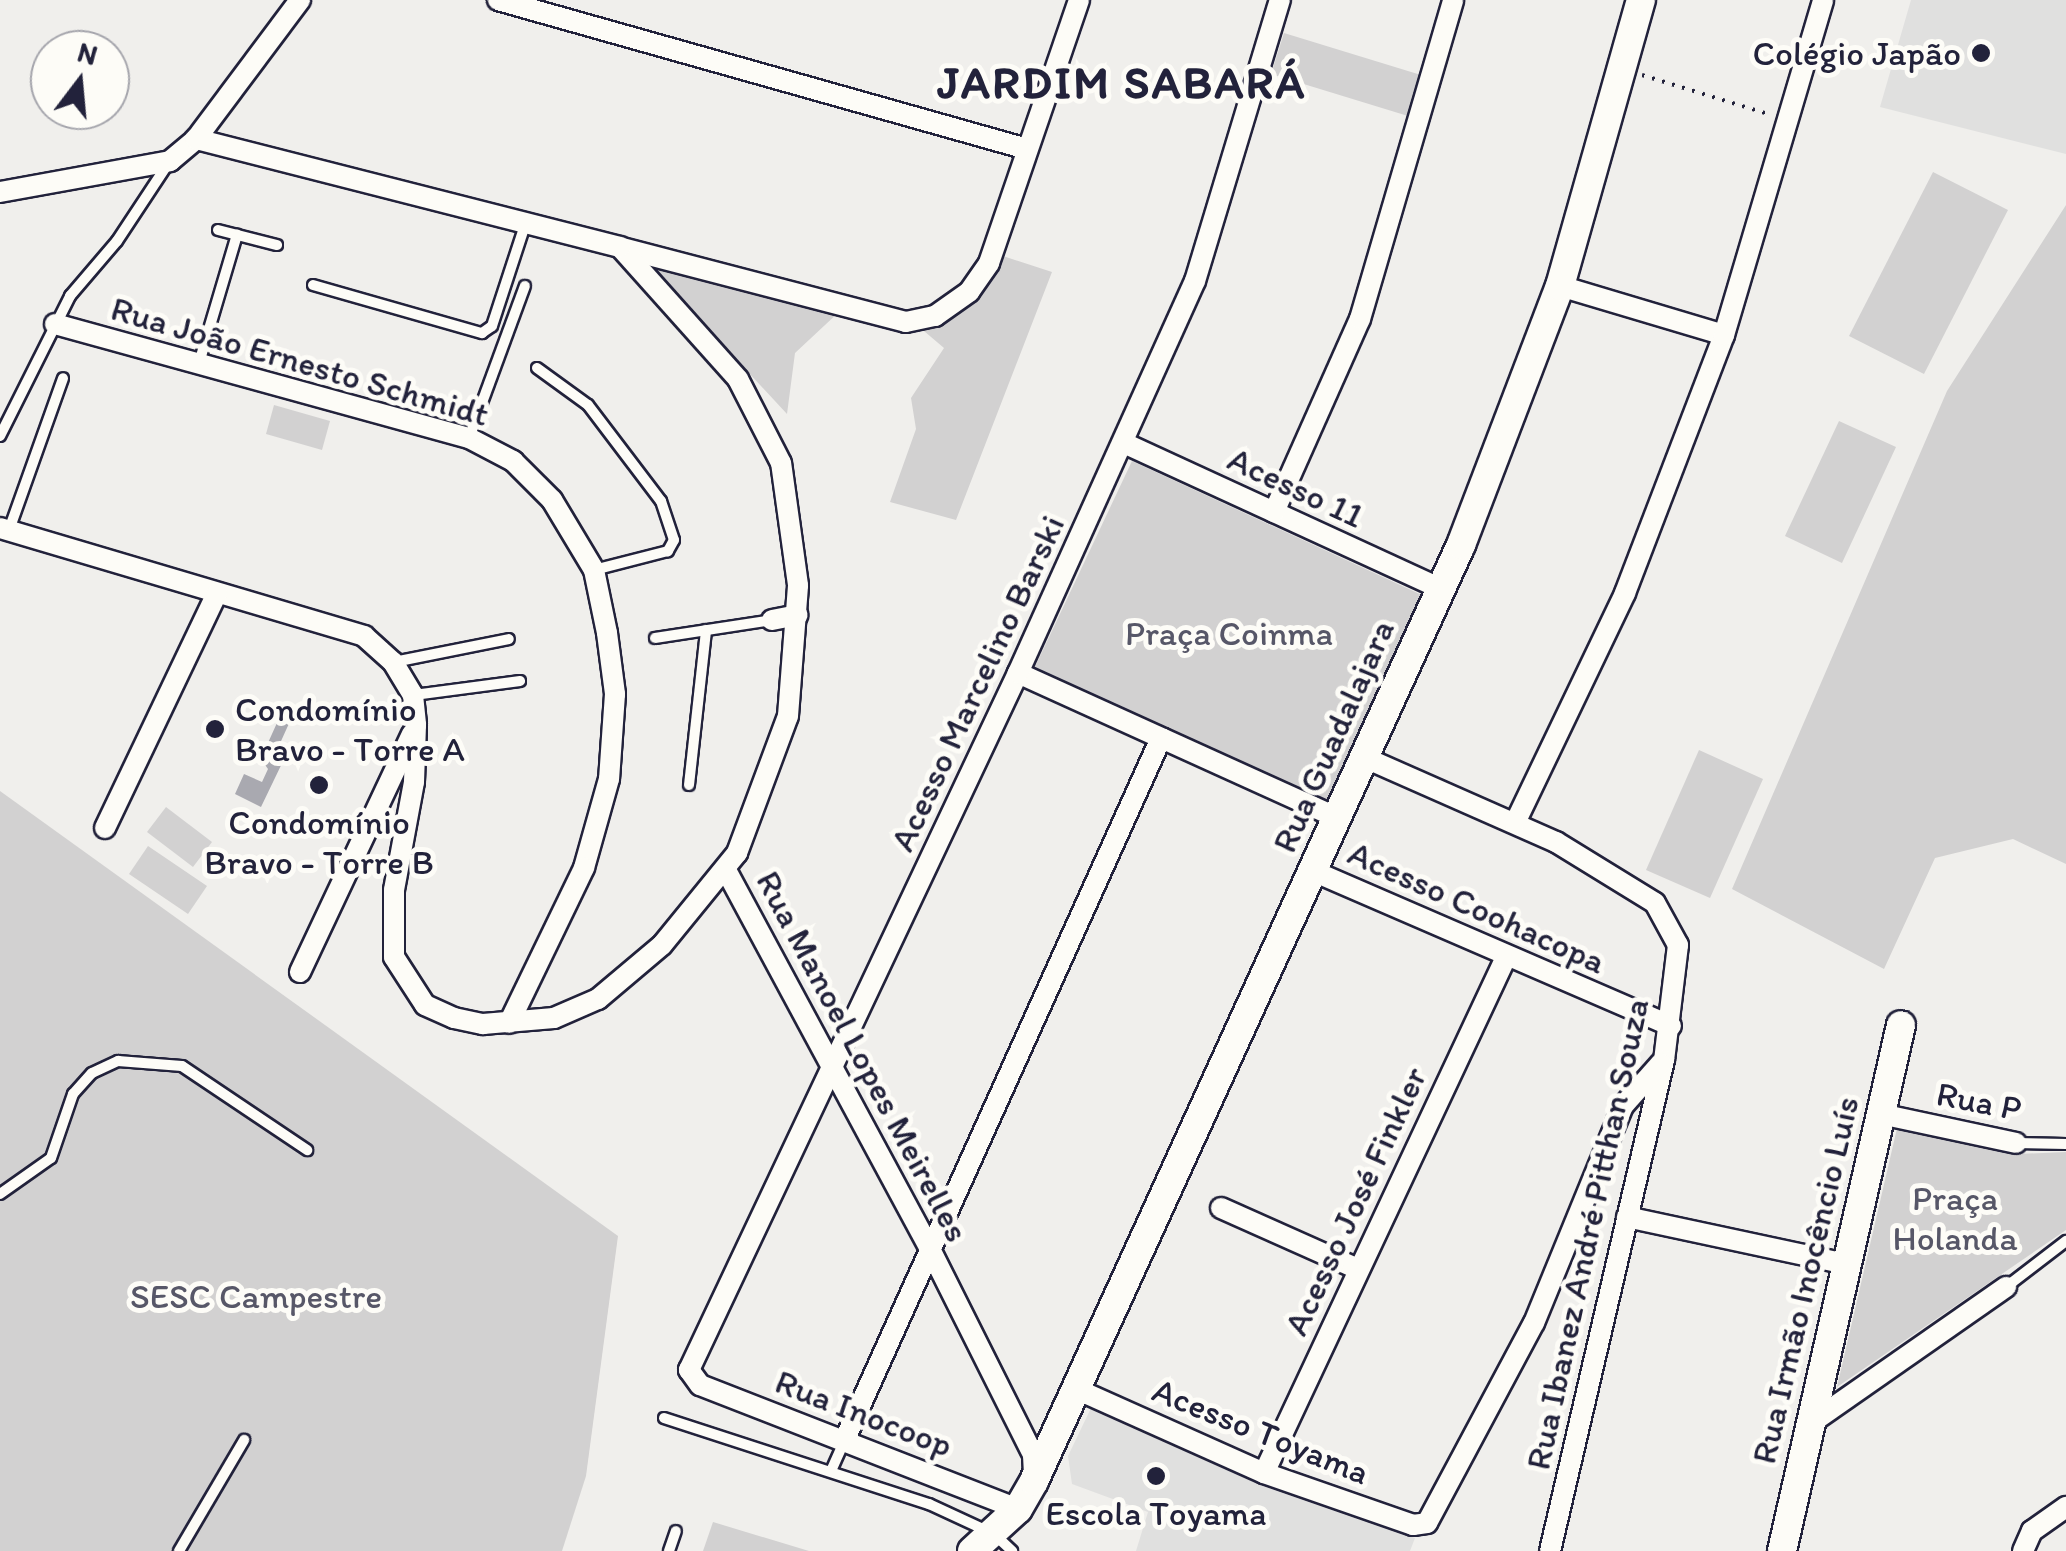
<!DOCTYPE html>
<meta charset="utf-8">
<style>
body{margin:0}
#map{position:relative;width:2066px;height:1551px;overflow:hidden;background:#f0efec;font-family:Itim,sans-serif}
div>[style]{position:absolute}
.built>*{inset:0;background:#e0e0df}
.green>*{inset:0;background:#d2d1d1}
.water>*{inset:0;background:#a9a9b0}
.path>*{height:4px;margin-top:-2px;transform-origin:0;background:repeating-linear-gradient(90deg,#22223b 0 2.5px,transparent 0 10.5px)}
.roads{filter:drop-shadow(2px 0 #22223b) drop-shadow(-2px 0 #22223b) drop-shadow(0 2px #22223b) drop-shadow(0 -2px #22223b)}
.lane>*{height:10px;margin:-5px;padding:0 5px;transform-origin:5px;border-radius:5px;background:#fdfcf7}
.street>*{height:20px;margin:-10px;padding:0 10px;transform-origin:10px;border-radius:10px;background:#fdfcf7}
.secondary>*{height:28px;margin:-14px;padding:0 14px;transform-origin:14px;border-radius:14px;background:#fdfcf7}
.dots>*{width:28px;height:28px;translate:-50% -50%;box-sizing:border-box;border:5px solid #fdfcf7;border-radius:50%}
span{translate:-50% -50%;white-space:nowrap;text-align:center;line-height:1.15;-webkit-text-stroke:10px #fdfcf7;paint-order:stroke}
.poi-label{font-size:35px;color:#22223b}
.right{translate:-100% -50%;text-align:right}
.left{translate:0 -50%;text-align:left}
.street-label{font-size:35px;color:#22223b}
.park-label{font-size:35px;color:#575768}
.district-label{font-size:45px;color:#22223b;font-weight:700;letter-spacing:2.5px}
.north{position:absolute;left:30px;top:30px;width:100px;height:100px;box-sizing:border-box;background:#fdfcf7;border:2px solid #a5a5ac;border-radius:50%;rotate:16deg;font-size:28px;font-weight:700;line-height:40px;text-align:center;color:#22223b}
.north::after{content:'';display:block;margin:auto;width:35px;height:45px;background:#22223b;clip-path:polygon(50% 0,100% 100%,50% 72%,0 100%)}
</style>
<div id="map">
<div class="built">
<i style="clip-path:polygon(1911px 0,2066px 0,2066px 154px,1880px 107px)"></i>
<i style="clip-path:polygon(1091px 1408px,1260px 1485px,1415px 1538px,1410px 1551px,1136px 1551px,1148px 1512px,1072px 1484px,1068px 1456px)"></i>
</div>
<div class="green">
<i style="clip-path:polygon(1284px 33px,1421px 75px,1408px 116px,1271px 74px)"></i>
<i style="clip-path:polygon(1933px 172px,2008px 210px,1924px 374px,1849px 336px)"></i>
<i style="clip-path:polygon(2066px 205px,2066px 864px,2013px 839px,1935px 858px,1884px 969px,1732px 889px,1947px 391px)"></i>
<i style="clip-path:polygon(1000px 255px,1052px 272px,956px 520px,890px 502px,916px 429px,911px 398px,944px 348px,924px 331px)"></i>
<i style="clip-path:polygon(644px 260px,840px 311px,795px 353px,787px 414px)"></i>
<i style="clip-path:polygon(274px 405px,330px 421px,322px 450px,266px 434px)"></i>
<i style="clip-path:polygon(1839px 421px,1896px 447px,1842px 563px,1785px 536px)"></i>
<i style="clip-path:polygon(1132px 461px,1424px 596px,1327px 805px,1034px 669px)"></i>
<i style="clip-path:polygon(1699px 750px,1763px 779px,1710px 898px,1646px 870px)"></i>
<i style="clip-path:polygon(0 791px,618px 1236px,586px 1476px,562px 1551px,0 1551px)"></i>
<i style="clip-path:polygon(166px 807px,212px 842px,193px 867px,147px 832px)"></i>
<i style="clip-path:polygon(148px 846px,207px 886px,188px 914px,129px 874px)"></i>
<i style="clip-path:polygon(1898px 1124px,2019px 1154px,2066px 1152px,2066px 1230px,1837px 1387px)"></i>
<i style="clip-path:polygon(713px 1522px,809px 1551px,703px 1551px)"></i>
</div>
<div class="water">
<i style="clip-path:polygon(281px 714px,291px 719px,277px 750px,286px 755px,261px 807px,235px 794px,244px 774px,262px 782px,268px 769px,256px 752px,261px 742px,267px 745px)"></i>
</div>
<div class="path">
<i style="left:1642px;top:75px;width:135px;rotate:17.2deg"></i>
</div>
<div class="roads">
<div class="lane">
<i style="left:218px;top:230px;width:61px;rotate:14.3deg"></i>
<i style="left:313px;top:285px;width:176px;rotate:15.9deg"></i>
<i style="left:482px;top:333px;width:12px;rotate:-35deg"></i>
<i style="left:492px;top:326px;width:109px;rotate:-71.9deg"></i>
<i style="left:199px;top:363px;width:134px;rotate:-73.5deg"></i>
<i style="left:537px;top:368px;width:63px;rotate:36deg"></i>
<i style="left:588px;top:405px;width:121px;rotate:52.8deg"></i>
<i style="left:661px;top:501px;width:41px;rotate:71.6deg"></i>
<i style="left:674px;top:540px;width:13px;rotate:119deg"></i>
<i style="left:668px;top:551px;width:76px;rotate:165.6deg"></i>
<i style="left:0;top:436px;width:157px;rotate:-63.4deg"></i>
<i style="left:70px;top:296px;width:72px;rotate:-49.5deg"></i>
<i style="left:117px;top:241px;width:95px;rotate:-56.6deg"></i>
<i style="left:469px;top:438px;width:162px;rotate:-69.8deg"></i>
<i style="left:9px;top:530px;width:161px;rotate:-70.4deg"></i>
<i style="left:655px;top:638px;width:118px;rotate:-8.7deg"></i>
<i style="left:394px;top:662px;width:117px;rotate:-11.3deg"></i>
<i style="left:414px;top:695px;width:107px;rotate:-7.5deg"></i>
<i style="left:689px;top:785px;width:156px;rotate:-83.7deg"></i>
<i style="left:2016px;top:1143px;width:50px;rotate:1.1deg"></i>
<i style="left:0;top:1194px;width:62px;rotate:-35.2deg"></i>
<i style="left:51px;top:1158px;width:68px;rotate:-71deg"></i>
<i style="left:73px;top:1094px;width:28px;rotate:-48deg"></i>
<i style="left:92px;top:1073px;width:29px;rotate:-25deg"></i>
<i style="left:118px;top:1061px;width:64px;rotate:4.5deg"></i>
<i style="left:182px;top:1066px;width:151px;rotate:33.9deg"></i>
<i style="left:2006px;top:1287px;width:76px;rotate:-37.5deg"></i>
<i style="left:664px;top:1418px;width:279px;rotate:18deg"></i>
<i style="left:929px;top:1504px;width:72px;rotate:24.8deg"></i>
<i style="left:994px;top:1534px;width:25px;rotate:43deg"></i>
<i style="left:831px;top:1471px;width:34px;rotate:-66deg"></i>
<i style="left:179px;top:1551px;width:129px;rotate:-59.6deg"></i>
<i style="left:669px;top:1551px;width:21px;rotate:-71deg"></i>
</div>
<div class="street">
<i style="left:498px;top:0;width:550px;rotate:15.73deg"></i>
<i style="left:0;top:192px;width:173px;rotate:-10.3deg"></i>
<i style="left:170px;top:161px;width:34px;rotate:-40deg"></i>
<i style="left:196px;top:139px;width:174px;rotate:-53.2deg"></i>
<i style="left:622px;top:248px;width:293px;rotate:14.6deg"></i>
<i style="left:906px;top:322px;width:30px;rotate:-12deg"></i>
<i style="left:935px;top:316px;width:42px;rotate:-35.2deg"></i>
<i style="left:969px;top:292px;width:35px;rotate:-55deg"></i>
<i style="left:989px;top:263px;width:278px;rotate:-71.1deg"></i>
<i style="left:1560px;top:286px;width:171px;rotate:16.6deg"></i>
<i style="left:55px;top:324px;width:429px;rotate:15.4deg"></i>
<i style="left:469px;top:438px;width:50px;rotate:27.6deg"></i>
<i style="left:513px;top:461px;width:55px;rotate:45deg"></i>
<i style="left:552px;top:500px;width:82px;rotate:59deg"></i>
<i style="left:594px;top:570px;width:64px;rotate:78.3deg"></i>
<i style="left:607px;top:633px;width:62px;rotate:82.5deg"></i>
<i style="left:615px;top:694px;width:85px;rotate:94deg"></i>
<i style="left:609px;top:779px;width:92px;rotate:105.7deg"></i>
<i style="left:584px;top:868px;width:172px;rotate:115.8deg"></i>
<i style="left:1124px;top:443px;width:349px;rotate:24.7deg"></i>
<i style="left:1274px;top:512px;width:211px;rotate:-66deg"></i>
<i style="left:1360px;top:319px;width:332px;rotate:-73.7deg"></i>
<i style="left:0;top:528px;width:380px;rotate:16.5deg"></i>
<i style="left:364px;top:636px;width:39px;rotate:42deg"></i>
<i style="left:393px;top:662px;width:39px;rotate:59deg"></i>
<i style="left:413px;top:695px;width:30px;rotate:84deg"></i>
<i style="left:416px;top:725px;width:57px;rotate:92deg"></i>
<i style="left:414px;top:782px;width:110px;rotate:100.5deg"></i>
<i style="left:394px;top:890px;width:67px;rotate:90deg"></i>
<i style="left:394px;top:957px;width:57px;rotate:57.1deg"></i>
<i style="left:425px;top:1005px;width:32px;rotate:24deg"></i>
<i style="left:454px;top:1018px;width:30px;rotate:12deg"></i>
<i style="left:483px;top:1024px;width:71px;rotate:-4.8deg"></i>
<i style="left:554px;top:1018px;width:48px;rotate:-23.4deg"></i>
<i style="left:598px;top:999px;width:84px;rotate:-40.2deg"></i>
<i style="left:662px;top:945px;width:119px;rotate:-50.8deg"></i>
<i style="left:737px;top:853px;width:146px;rotate:-69.6deg"></i>
<i style="left:788px;top:716px;width:131px;rotate:-85.6deg"></i>
<i style="left:798px;top:585px;width:123px;rotate:-97.9deg"></i>
<i style="left:781px;top:463px;width:94px;rotate:-117.1deg"></i>
<i style="left:738px;top:379px;width:177px;rotate:-131.8deg"></i>
<i style="left:620px;top:247px;width:438px;rotate:-165.7deg"></i>
<i style="left:772px;top:620px;width:26px;rotate:-11deg"></i>
<i style="left:1018px;top:673px;width:350px;rotate:24.4deg"></i>
<i style="left:1363px;top:757px;width:211px;rotate:23.8deg"></i>
<i style="left:1556px;top:842px;width:116px;rotate:31.6deg"></i>
<i style="left:1655px;top:903px;width:48px;rotate:61.3deg"></i>
<i style="left:1678px;top:945px;width:116px;rotate:96.9deg"></i>
<i style="left:1664px;top:1060px;width:504px;rotate:103.07deg"></i>
<i style="left:1515px;top:823px;width:255px;rotate:-64.4deg"></i>
<i style="left:1625px;top:593px;width:276px;rotate:-69deg"></i>
<i style="left:1724px;top:335px;width:349px;rotate:-73.5deg"></i>
<i style="left:105px;top:828px;width:260px;rotate:-64.5deg"></i>
<i style="left:726px;top:870px;width:428px;rotate:61.7deg"></i>
<i style="left:929px;top:1247px;width:233px;rotate:63.4deg"></i>
<i style="left:1033px;top:1455px;width:22px;rotate:87deg"></i>
<i style="left:1313px;top:871px;width:390px;rotate:23.4deg"></i>
<i style="left:300px;top:972px;width:263px;rotate:-64.8deg"></i>
<i style="left:1881px;top:1114px;width:138px;rotate:12.1deg"></i>
<i style="left:1221px;top:1208px;width:150px;rotate:24deg"></i>
<i style="left:1627px;top:1217px;width:225px;rotate:12.1deg"></i>
<i style="left:1076px;top:1389px;width:206px;rotate:24.1deg"></i>
<i style="left:1264px;top:1473px;width:158px;rotate:19.2deg"></i>
<i style="left:1413px;top:1525px;width:14px;rotate:-8deg"></i>
<i style="left:1427px;top:1523px;width:227px;rotate:-61.9deg"></i>
<i style="left:1534px;top:1323px;width:235px;rotate:-67.7deg"></i>
<i style="left:1623px;top:1106px;width:57px;rotate:-48.5deg"></i>
<i style="left:1811px;top:1423px;width:238px;rotate:-34.9deg"></i>
<i style="left:845px;top:1439px;width:769px;rotate:-65.73deg"></i>
<i style="left:1264px;top:1473px;width:570px;rotate:-64.87deg"></i>
<i style="left:1018px;top:1509px;width:341px;rotate:-158.7deg"></i>
<i style="left:700px;top:1385px;width:19px;rotate:-126deg"></i>
<i style="left:689px;top:1370px;width:771px;rotate:-64.73deg"></i>
<i style="left:1018px;top:673px;width:430px;rotate:-65.7deg"></i>
<i style="left:1195px;top:281px;width:294px;rotate:-73.2deg"></i>
<i style="left:2023px;top:1551px;width:22px;rotate:-66deg"></i>
<i style="left:2032px;top:1531px;width:42px;rotate:-35.2deg"></i>
</div>
<div class="secondary">
<i style="left:972px;top:1551px;width:62px;rotate:-42.4deg"></i>
<i style="left:1018px;top:1509px;width:32px;rotate:-60deg"></i>
<i style="left:1034px;top:1481px;width:1029px;rotate:-65.48deg"></i>
<i style="left:1461px;top:545px;width:277px;rotate:-69.1deg"></i>
<i style="left:1560px;top:286px;width:297px;rotate:-74.2deg"></i>
<i style="left:1782px;top:1551px;width:539px;rotate:-77.25deg"></i>
</div>
</div>
<div class="dots">
<i style="left:1981px;top:53px;background:#22223b"></i>
<i style="left:215px;top:729px;background:#22223b"></i>
<i style="left:319px;top:785px;background:#22223b"></i>
<i style="left:1156px;top:1476px;background:#22223b"></i>
</div>
<div class="poi-label">
<span class="right" style="left:1961px;top:53px">Colégio Japão</span>
<span class="left" style="left:235px;top:729px">Condomínio<br>Bravo - Torre A</span>
<span style="left:319px;top:842px">Condomínio<br>Bravo - Torre B</span>
<span style="left:1156px;top:1513px">Escola Toyama</span>
</div>
<div class="street-label">
<span style="left:300px;top:361px;rotate:16deg">Rua João Ernesto Schmidt</span>
<span style="left:1296px;top:487px;rotate:25deg">Acesso 11</span>
<span style="left:977px;top:683px;rotate:-65deg">Acesso Marcelino Barski</span>
<span style="left:1333px;top:736px;rotate:-66deg">Rua Guadalajara</span>
<span style="left:1477px;top:907px;rotate:24deg">Acesso Coohacopa</span>
<span style="left:863px;top:1056px;rotate:62deg">Rua Manoel Lopes Meirelles</span>
<span style="left:1979px;top:1101px;rotate:11deg">Rua P</span>
<span style="left:1355px;top:1201px;rotate:-65deg">Acesso José Finkler</span>
<span style="left:1587px;top:1234px;rotate:-78deg">Rua Ibanez André Pitthan Souza</span>
<span style="left:1805px;top:1280px;rotate:-77deg">Rua Irmão Inocêncio Luís</span>
<span style="left:864px;top:1413px;rotate:21deg">Rua Inocoop</span>
<span style="left:1261px;top:1431px;rotate:22deg">Acesso Toyama</span>
</div>
<div class="park-label">
<span style="left:1229px;top:633px">Praça Coinma</span>
<span style="left:1955px;top:1218px">Praça<br>Holanda</span>
<span style="left:256px;top:1296px">SESC Campestre</span>
</div>
<div class="district-label">
<span style="left:1122px;top:83px">JARDIM SABARÁ</span>
</div>
<div class="north">N</div>
</div>
